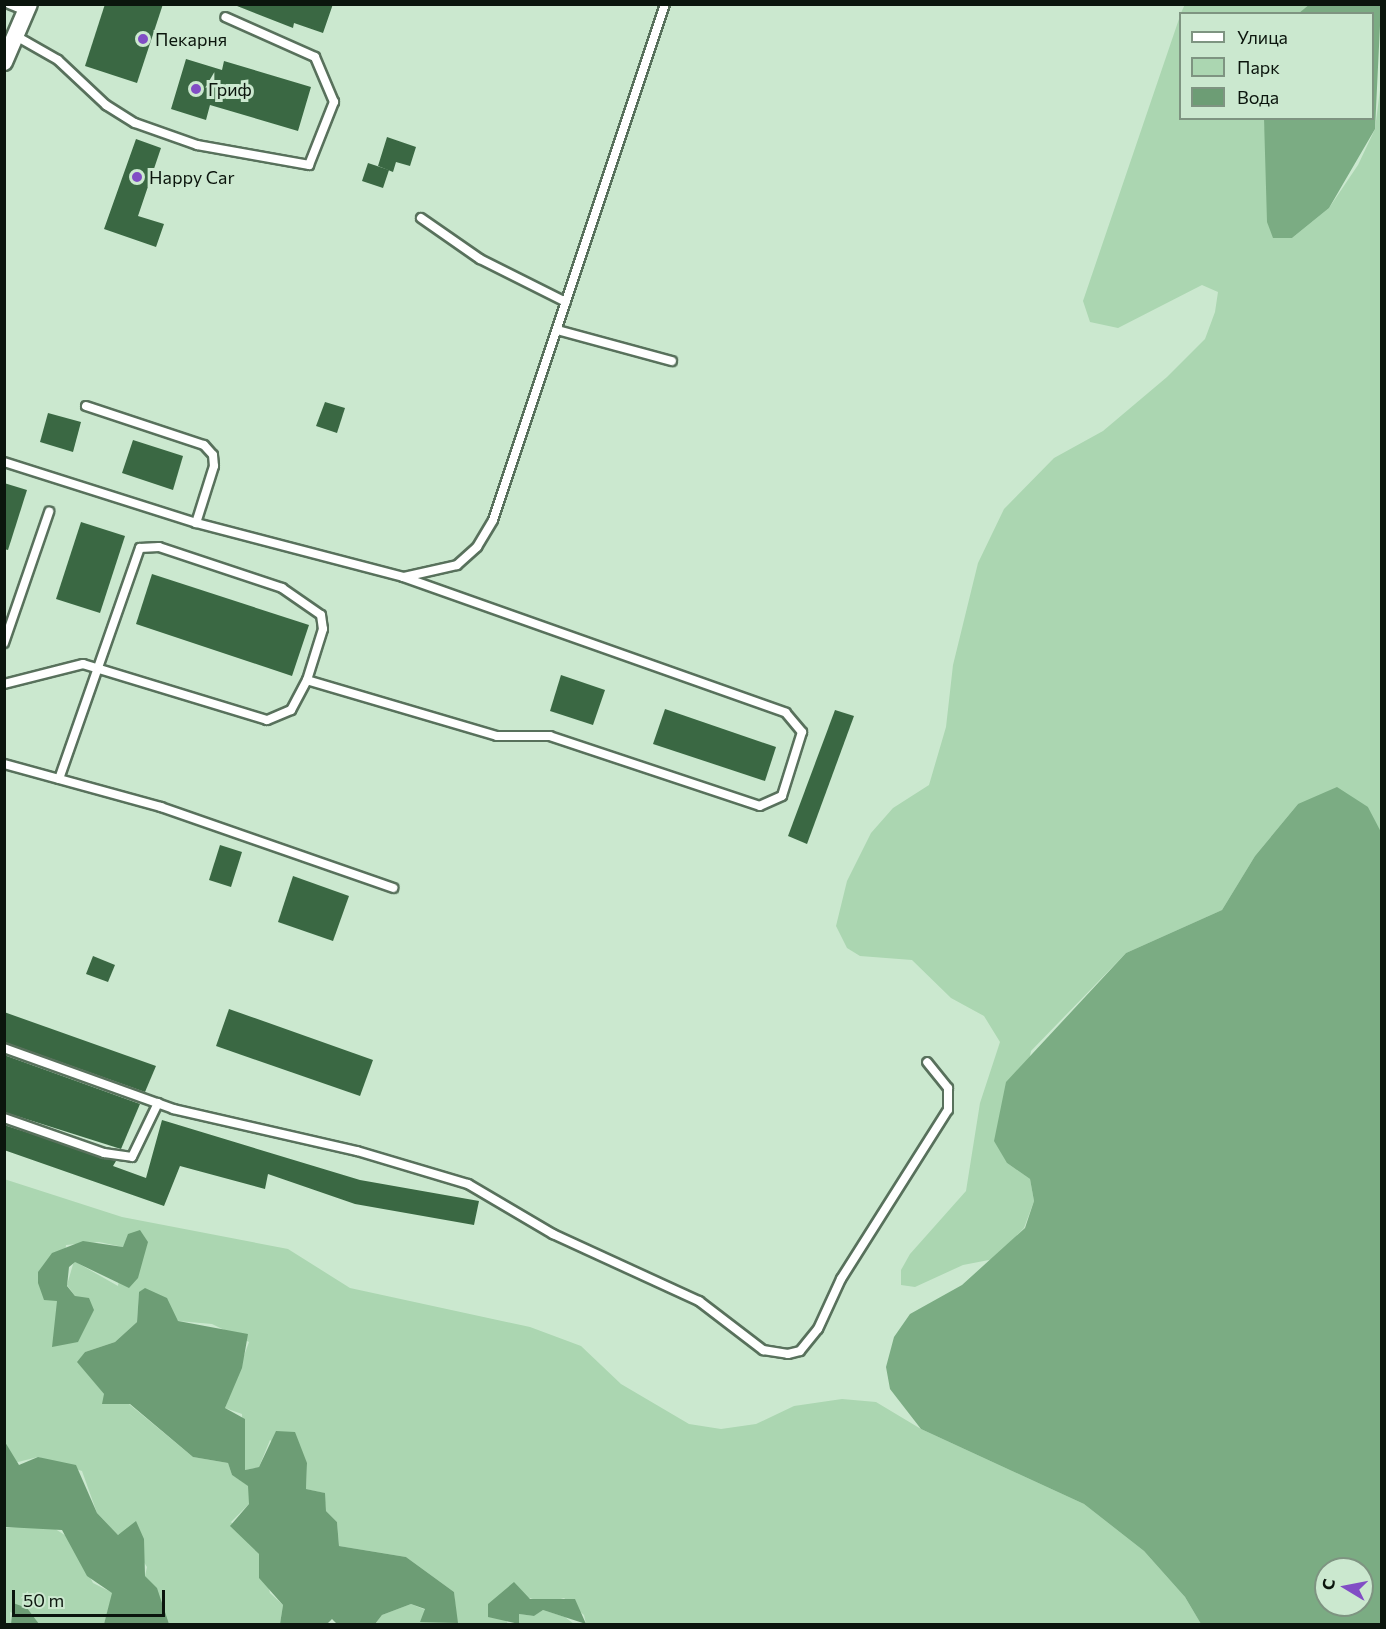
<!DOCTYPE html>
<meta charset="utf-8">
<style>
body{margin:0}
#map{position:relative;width:1386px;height:1629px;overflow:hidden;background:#cbe8cf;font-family:Commissioner,sans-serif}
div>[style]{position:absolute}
.green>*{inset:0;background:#abd6b1}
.forest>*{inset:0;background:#7bac83}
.water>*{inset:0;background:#6d9d75}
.building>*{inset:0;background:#3a6843}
.roads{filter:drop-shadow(2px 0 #58715c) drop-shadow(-2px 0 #58715c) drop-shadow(0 2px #58715c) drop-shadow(0 -2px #58715c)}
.service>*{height:8px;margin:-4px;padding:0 4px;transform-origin:4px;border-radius:4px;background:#fff}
.minor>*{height:16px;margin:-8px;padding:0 8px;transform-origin:8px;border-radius:8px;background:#fff}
.dots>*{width:16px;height:16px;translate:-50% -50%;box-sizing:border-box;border:3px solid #cbe8cf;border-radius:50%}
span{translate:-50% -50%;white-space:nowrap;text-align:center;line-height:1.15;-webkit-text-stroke:6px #cbe8cf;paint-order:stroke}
.poi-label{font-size:18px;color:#0b150d}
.left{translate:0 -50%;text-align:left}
.frame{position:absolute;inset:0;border:6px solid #0b150d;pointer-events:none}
.legend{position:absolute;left:1179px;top:12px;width:195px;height:108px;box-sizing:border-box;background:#cbe8cf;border:2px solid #7e9481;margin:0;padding:8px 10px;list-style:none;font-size:18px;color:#0b150d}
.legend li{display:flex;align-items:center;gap:12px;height:30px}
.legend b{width:30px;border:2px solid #7e9481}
.north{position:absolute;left:1314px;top:1557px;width:60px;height:60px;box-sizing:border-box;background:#cbe8cf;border:2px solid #7e9481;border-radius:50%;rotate:280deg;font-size:16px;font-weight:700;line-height:24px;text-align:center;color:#0b150d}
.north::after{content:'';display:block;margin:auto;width:21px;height:27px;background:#814dc5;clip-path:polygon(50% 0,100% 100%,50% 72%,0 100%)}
.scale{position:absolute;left:12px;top:1590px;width:153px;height:27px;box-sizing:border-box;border:3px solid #0b150d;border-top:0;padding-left:8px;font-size:18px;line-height:21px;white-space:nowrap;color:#0b150d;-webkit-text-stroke:4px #cbe8cf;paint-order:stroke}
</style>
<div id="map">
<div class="green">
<i style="clip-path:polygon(1185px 4px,1310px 4px,1310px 5px,1299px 13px,1181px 13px)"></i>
<i style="clip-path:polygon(1180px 16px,1180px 118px,1264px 119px,1268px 163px,1292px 238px,1329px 208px,1358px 165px,1375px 129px,1381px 82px,1381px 834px,1368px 807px,1298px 804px,1255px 856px,1222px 910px,1126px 953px,1031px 1051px,1007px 1163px,1030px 1179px,1034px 1201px,1024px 1228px,994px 1259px,963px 1265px,915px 1287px,901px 1285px,901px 1270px,910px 1254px,966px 1191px,980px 1103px,1000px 1042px,984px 1016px,951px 998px,912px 960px,860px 956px,847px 948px,836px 926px,847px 881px,871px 833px,893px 808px,929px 785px,946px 727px,953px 665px,978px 563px,1004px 509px,1054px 458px,1103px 431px,1167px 377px,1205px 339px,1215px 312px,1218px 292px,1202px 285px,1118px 328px,1090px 322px,1083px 301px)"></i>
<i style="clip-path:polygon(evenodd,4px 1179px,122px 1217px,288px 1249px,350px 1288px,530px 1327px,581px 1346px,621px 1384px,689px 1424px,721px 1429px,756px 1424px,794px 1406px,842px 1399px,876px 1402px,921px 1429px,1084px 1504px,1144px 1551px,1185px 1597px,1201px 1624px,586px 1624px,584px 1615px,564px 1598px,547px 1603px,526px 1597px,505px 1618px,508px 1624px,375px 1624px,382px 1615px,411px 1604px,457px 1623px,454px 1592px,406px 1557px,339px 1546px,337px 1522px,326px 1511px,324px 1493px,306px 1489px,307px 1463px,270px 1440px,259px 1467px,245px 1470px,242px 1414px,225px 1408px,249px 1342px,212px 1324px,178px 1321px,139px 1292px,137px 1322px,115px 1342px,85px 1352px,78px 1362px,104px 1394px,129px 1404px,193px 1457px,228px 1463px,232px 1475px,249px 1486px,249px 1504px,231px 1522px,259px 1554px,270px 1593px,283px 1605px,280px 1624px,169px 1624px,145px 1576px,147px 1567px,124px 1532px,118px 1535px,97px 1513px,82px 1471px,38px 1457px,14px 1463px,5px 1442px,4px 1179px,99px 1242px,123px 1247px,118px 1286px,74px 1261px,67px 1285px,75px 1296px,58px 1311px,66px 1245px,99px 1242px)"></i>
<i style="clip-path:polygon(49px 1525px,71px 1539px,93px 1583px,113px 1593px,104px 1624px,39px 1624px,10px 1612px,11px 1624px,5px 1624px,4px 1528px)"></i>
<i style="clip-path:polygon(543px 1610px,565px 1617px,574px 1624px,519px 1624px,519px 1614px,534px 1616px)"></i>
</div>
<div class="forest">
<i style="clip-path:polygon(1310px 4px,1381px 5px,1375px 129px,1329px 208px,1292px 238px,1273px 238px,1267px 222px,1264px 119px,1372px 118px,1372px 14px,1299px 13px)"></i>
<i style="clip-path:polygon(evenodd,1337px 787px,1368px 807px,1382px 834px,1381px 1624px,1201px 1624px,1185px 1597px,1144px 1551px,1084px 1504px,921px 1429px,890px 1389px,886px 1367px,894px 1337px,910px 1314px,962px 1285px,1025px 1228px,1034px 1201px,1030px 1179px,1007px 1163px,994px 1141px,1006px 1082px,1126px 953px,1222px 910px,1255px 856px,1298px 804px,1337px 787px,1326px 1569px,1362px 1569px,1362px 1605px,1326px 1605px,1326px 1569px)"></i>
</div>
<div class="water">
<i style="clip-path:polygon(140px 1230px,148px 1242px,138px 1278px,129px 1288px,75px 1262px,69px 1267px,67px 1286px,75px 1296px,89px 1298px,94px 1310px,78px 1342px,52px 1347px,57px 1301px,44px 1300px,38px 1283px,38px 1272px,52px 1253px,83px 1241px,123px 1247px,128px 1234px)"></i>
<i style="clip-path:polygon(145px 1288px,167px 1298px,178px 1321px,248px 1334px,242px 1368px,225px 1408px,245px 1419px,245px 1470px,259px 1467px,276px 1431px,295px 1432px,307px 1463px,306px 1489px,325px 1493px,326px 1511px,337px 1522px,339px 1546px,406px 1557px,454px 1592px,458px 1623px,420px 1622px,425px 1609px,411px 1604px,382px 1615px,375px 1624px,337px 1624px,332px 1619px,327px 1624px,280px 1624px,283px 1605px,259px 1578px,259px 1554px,230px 1526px,249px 1504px,248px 1486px,232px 1475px,228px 1463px,193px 1457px,130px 1404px,102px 1404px,104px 1394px,77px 1362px,85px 1352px,115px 1342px,137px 1322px,139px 1292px)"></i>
<i style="clip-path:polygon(5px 1442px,19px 1465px,38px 1457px,76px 1465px,97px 1513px,118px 1535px,136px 1521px,144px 1539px,145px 1576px,157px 1588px,169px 1624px,104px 1624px,112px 1593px,87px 1576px,62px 1530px,5px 1527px)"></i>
<i style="clip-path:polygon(514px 1582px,530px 1599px,575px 1599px,586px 1624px,543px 1610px,534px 1616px,519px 1614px,519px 1624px,488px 1617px,488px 1604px)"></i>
<i style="clip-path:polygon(13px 1603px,27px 1608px,39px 1624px,11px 1624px)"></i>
</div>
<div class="building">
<i style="clip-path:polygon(105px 4px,163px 4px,137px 83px,85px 66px)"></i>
<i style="clip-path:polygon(232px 4px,333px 4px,323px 33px,294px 23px,293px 28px)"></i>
<i style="clip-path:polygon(186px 59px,222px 70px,224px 61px,311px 87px,298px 131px,210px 105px,206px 120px,171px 109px)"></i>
<i style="clip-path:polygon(387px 137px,416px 147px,410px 166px,396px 162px,393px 172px,378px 166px)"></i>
<i style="clip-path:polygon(136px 139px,161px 148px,138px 216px,164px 224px,156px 247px,104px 229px)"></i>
<i style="clip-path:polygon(368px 163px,389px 170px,383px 188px,362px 181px)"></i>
<i style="clip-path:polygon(325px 402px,345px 408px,337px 433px,316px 426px)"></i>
<i style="clip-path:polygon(48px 413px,81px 422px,73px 452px,40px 442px)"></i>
<i style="clip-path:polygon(133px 440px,183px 456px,173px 490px,122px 473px)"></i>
<i style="clip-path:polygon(4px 483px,27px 490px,8px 550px,4px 549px)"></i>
<i style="clip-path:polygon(81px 522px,125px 536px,100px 613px,56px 599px)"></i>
<i style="clip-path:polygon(152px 574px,309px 625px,292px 676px,136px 624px)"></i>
<i style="clip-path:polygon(561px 675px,605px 690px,593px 725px,550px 711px)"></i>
<i style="clip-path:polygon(665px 709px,776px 747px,765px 781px,653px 744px)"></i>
<i style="clip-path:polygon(835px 710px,854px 716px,807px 844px,788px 836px)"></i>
<i style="clip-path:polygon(220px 845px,242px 852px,231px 887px,209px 880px)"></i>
<i style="clip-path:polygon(293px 876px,349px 896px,333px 941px,278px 922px)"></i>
<i style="clip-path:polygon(93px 956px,115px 965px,108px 982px,86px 974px)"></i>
<i style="clip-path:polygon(229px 1009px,373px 1060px,360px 1096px,216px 1046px)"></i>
<i style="clip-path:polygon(4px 1012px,156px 1066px,145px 1092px,4px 1042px)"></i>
<i style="clip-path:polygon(4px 1055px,140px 1104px,121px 1149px,4px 1112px)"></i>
<i style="clip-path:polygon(162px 1120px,360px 1180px,479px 1201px,474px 1225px,355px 1204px,268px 1174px,265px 1189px,180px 1166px,164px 1206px,4px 1150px,4px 1125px,116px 1161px,113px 1166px,146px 1178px)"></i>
</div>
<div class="roads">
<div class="service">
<i style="left:9px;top:4px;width:18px;rotate:22deg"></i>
<i style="left:16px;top:36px;width:48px;rotate:29.7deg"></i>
<i style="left:58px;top:60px;width:66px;rotate:43.2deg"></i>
<i style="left:106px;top:105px;width:34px;rotate:32deg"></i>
<i style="left:135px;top:123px;width:66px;rotate:19.5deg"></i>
<i style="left:197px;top:145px;width:114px;rotate:10.1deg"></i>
<i style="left:309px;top:165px;width:68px;rotate:-68.4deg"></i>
<i style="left:334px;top:102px;width:49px;rotate:-112.9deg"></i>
<i style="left:315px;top:57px;width:98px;rotate:-156deg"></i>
<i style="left:421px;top:218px;width:72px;rotate:34.8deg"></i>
<i style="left:480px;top:259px;width:96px;rotate:26.6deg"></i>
<i style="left:557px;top:330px;width:119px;rotate:15.1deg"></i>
<i style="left:86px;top:406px;width:124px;rotate:18.3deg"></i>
<i style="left:204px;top:445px;width:13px;rotate:48deg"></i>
<i style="left:213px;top:455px;width:11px;rotate:85deg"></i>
<i style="left:214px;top:466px;width:60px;rotate:107.5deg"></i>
<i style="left:4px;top:462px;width:201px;rotate:17.6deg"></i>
<i style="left:196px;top:523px;width:214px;rotate:14.6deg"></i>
<i style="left:403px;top:577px;width:406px;rotate:19.5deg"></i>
<i style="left:786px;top:713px;width:25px;rotate:50deg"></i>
<i style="left:802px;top:732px;width:67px;rotate:107.4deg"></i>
<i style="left:782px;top:796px;width:24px;rotate:156deg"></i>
<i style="left:760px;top:806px;width:221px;rotate:-161.6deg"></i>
<i style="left:550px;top:736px;width:53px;rotate:180deg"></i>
<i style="left:497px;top:736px;width:198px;rotate:-163.6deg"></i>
<i style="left:307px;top:680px;width:34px;rotate:118deg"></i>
<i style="left:291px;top:710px;width:26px;rotate:157deg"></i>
<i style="left:267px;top:720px;width:192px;rotate:-163.1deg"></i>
<i style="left:83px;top:664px;width:81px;rotate:165.8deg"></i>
<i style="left:404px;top:577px;width:54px;rotate:-12.8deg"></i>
<i style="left:457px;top:565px;width:27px;rotate:-42deg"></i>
<i style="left:477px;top:547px;width:31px;rotate:-59deg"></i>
<i style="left:493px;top:520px;width:544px;rotate:-71.57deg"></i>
<i style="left:4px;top:643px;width:139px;rotate:-71deg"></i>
<i style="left:4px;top:764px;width:163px;rotate:15.3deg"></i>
<i style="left:161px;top:807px;width:246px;rotate:19.2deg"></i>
<i style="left:59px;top:779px;width:245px;rotate:-70.7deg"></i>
<i style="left:140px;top:548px;width:19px;rotate:-3deg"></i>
<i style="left:159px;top:547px;width:130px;rotate:18.4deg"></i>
<i style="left:282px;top:588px;width:47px;rotate:34.7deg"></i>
<i style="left:321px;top:615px;width:14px;rotate:82deg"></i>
<i style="left:323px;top:629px;width:53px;rotate:107.4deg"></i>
<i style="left:4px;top:1048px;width:180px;rotate:19.8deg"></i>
<i style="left:173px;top:1109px;width:189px;rotate:12.9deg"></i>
<i style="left:357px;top:1151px;width:116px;rotate:16.6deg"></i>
<i style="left:468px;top:1184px;width:99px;rotate:30.5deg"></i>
<i style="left:553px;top:1234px;width:161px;rotate:24.7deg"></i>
<i style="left:699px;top:1301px;width:81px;rotate:37.4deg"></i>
<i style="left:763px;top:1350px;width:25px;rotate:9deg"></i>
<i style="left:788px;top:1354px;width:12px;rotate:-14deg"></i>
<i style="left:800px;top:1351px;width:28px;rotate:-51deg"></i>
<i style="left:818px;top:1329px;width:55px;rotate:-65.3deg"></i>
<i style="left:841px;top:1279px;width:200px;rotate:-57.7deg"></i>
<i style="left:948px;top:1110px;width:22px;rotate:-90deg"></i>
<i style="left:948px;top:1088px;width:33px;rotate:-129deg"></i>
<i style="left:4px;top:1118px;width:106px;rotate:19.3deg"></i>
<i style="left:104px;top:1153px;width:28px;rotate:8deg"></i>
<i style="left:132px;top:1157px;width:60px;rotate:-64.3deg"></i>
</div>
<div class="minor">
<i style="left:4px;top:62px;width:63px;rotate:-66.7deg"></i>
</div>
</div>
<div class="dots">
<i style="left:143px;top:39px;background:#814dc5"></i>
<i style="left:196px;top:89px;background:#814dc5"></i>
<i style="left:137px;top:177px;background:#814dc5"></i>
</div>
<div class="poi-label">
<span class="left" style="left:155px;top:39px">Пекарня</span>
<span class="left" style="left:208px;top:89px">Гриф</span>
<span class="left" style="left:149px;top:177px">Happy Car</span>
</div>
<div class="frame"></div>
<ul class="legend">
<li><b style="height:8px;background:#fff"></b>Улица</li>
<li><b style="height:16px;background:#abd6b1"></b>Парк</li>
<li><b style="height:16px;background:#6d9d75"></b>Вода</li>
</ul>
<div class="north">С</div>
<div class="scale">50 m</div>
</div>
